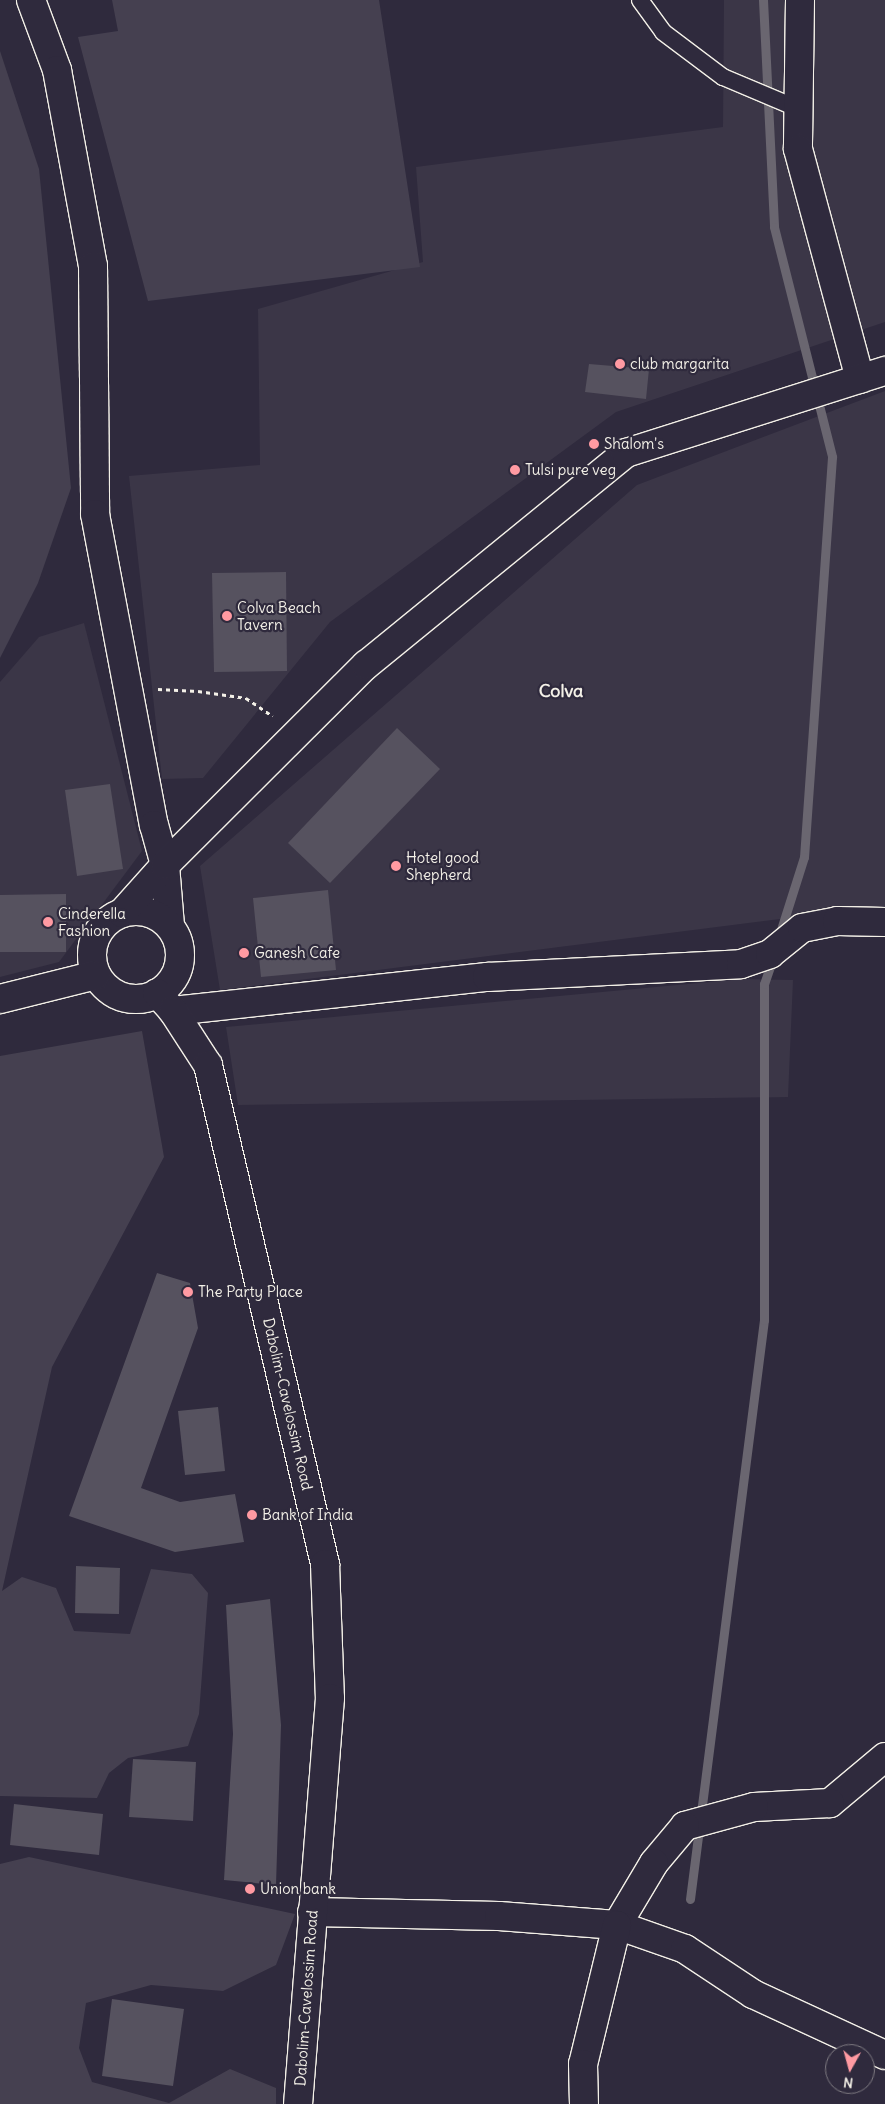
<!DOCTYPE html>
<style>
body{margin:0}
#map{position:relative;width:885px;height:2104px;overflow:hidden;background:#2f2a3d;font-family:Delius,sans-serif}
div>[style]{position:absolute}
.built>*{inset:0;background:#3b3647}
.green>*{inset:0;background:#454050}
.stream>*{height:9px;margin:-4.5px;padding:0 4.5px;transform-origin:4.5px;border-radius:4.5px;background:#6a6670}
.building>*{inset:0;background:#56525f}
.path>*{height:3px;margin-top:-1.5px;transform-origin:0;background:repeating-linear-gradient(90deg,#f4f1e8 0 4px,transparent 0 8px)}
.roads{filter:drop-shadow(1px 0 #f4f1e8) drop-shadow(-1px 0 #f4f1e8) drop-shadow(0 1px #f4f1e8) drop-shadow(0 -1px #f4f1e8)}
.lane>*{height:16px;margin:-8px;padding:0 8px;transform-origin:8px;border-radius:8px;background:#2f2a3d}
.street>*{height:28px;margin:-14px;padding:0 14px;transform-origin:14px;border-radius:14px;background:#2f2a3d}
.secondary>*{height:28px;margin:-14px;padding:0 14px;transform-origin:14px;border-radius:14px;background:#2f2a3d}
.secondary>.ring{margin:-14px;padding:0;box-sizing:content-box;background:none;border:28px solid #2f2a3d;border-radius:50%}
.dots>*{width:14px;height:14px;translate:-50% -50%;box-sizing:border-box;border:2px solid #2f2a3d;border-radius:50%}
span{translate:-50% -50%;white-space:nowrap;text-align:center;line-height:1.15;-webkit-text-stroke:4.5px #2f2a3d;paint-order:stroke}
.poi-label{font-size:15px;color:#f4f1e8}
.left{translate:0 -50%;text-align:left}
.street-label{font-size:15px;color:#f4f1e8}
.quarter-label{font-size:18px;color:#f4f1e8;font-weight:700}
.north{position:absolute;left:825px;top:2044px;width:50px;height:50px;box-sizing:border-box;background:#2f2a3d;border:1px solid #7e7a81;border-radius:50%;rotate:187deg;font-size:14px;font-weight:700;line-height:20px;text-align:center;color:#f4f1e8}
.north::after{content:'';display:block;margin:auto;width:18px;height:22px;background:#ff9aa2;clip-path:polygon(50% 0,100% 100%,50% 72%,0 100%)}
</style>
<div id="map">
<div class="built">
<i style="clip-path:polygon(724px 0,885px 0,885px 322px,616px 412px,330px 622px,203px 778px,162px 779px,129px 476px,260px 465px,258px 309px,423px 262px,416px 167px,723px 127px)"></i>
<i style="clip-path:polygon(885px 391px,885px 915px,796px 917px,220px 990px,200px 866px,637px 485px)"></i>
<i style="clip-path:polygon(84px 623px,142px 851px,59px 962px,0 977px,0 682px,39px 637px)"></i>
<i style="clip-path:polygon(742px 979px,793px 980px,788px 1097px,238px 1105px,226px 1027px)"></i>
</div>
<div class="green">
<i style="clip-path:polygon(112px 0,379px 0,420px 267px,148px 301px,78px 37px,118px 31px)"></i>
<i style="clip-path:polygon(0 51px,39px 169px,71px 488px,38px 583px,0 658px)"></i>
<i style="clip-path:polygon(142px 1031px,164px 1157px,52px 1367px,2px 1591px,22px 1577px,56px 1588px,74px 1631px,130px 1634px,151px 1569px,192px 1574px,208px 1593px,199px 1714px,188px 1746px,128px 1758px,109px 1773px,97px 1798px,0 1796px,0 1056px)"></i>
<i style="clip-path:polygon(29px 1857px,295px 1914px,276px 1965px,223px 1991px,151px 1985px,86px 2003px,79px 2048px,92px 2082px,169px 2103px,230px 2069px,276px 2088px,276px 2104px,0 2104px,0 1864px)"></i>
</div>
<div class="stream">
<i style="left:763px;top:0;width:227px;rotate:87.2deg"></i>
<i style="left:774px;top:227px;width:237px;rotate:75.8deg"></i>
<i style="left:832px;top:457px;width:401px;rotate:94deg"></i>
<i style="left:804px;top:857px;width:83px;rotate:107.6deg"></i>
<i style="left:690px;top:1899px;width:584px;rotate:-82.72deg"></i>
<i style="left:764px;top:1320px;width:336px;rotate:-90deg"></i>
<i style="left:764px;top:984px;width:28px;rotate:-71deg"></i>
</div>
<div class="building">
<i style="clip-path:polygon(589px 364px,649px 369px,646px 399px,585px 392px)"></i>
<i style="clip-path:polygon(286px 572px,287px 671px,214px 672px,212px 573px)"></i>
<i style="clip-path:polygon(397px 728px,440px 769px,330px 883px,288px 843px)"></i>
<i style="clip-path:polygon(110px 784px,123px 869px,77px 876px,65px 790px)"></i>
<i style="clip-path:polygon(328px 890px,336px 970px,261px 977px,253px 898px)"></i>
<i style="clip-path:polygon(66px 894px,66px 952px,0 952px,0 895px)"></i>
<i style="clip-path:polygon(157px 1273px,190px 1283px,198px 1328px,141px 1488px,180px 1502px,235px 1494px,244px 1542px,175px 1552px,69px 1516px)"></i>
<i style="clip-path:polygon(218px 1407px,225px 1471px,185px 1475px,178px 1411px)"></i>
<i style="clip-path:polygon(76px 1566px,120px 1568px,119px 1614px,75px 1613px)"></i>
<i style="clip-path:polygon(270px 1599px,281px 1725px,276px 1885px,224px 1880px,233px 1734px,226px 1605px)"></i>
<i style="clip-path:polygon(133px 1759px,196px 1762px,193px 1821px,129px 1817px)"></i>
<i style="clip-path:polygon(14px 1804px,103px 1814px,99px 1855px,10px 1845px)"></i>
<i style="clip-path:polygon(112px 1999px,184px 2009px,173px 2086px,102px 2076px)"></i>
</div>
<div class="path">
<i style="left:158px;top:689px;width:40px;rotate:2.9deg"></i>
<i style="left:198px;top:691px;width:49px;rotate:8.3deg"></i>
<i style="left:246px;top:698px;width:32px;rotate:34deg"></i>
</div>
<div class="roads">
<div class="lane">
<i style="left:640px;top:0;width:39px;rotate:54deg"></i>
<i style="left:663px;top:32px;width:75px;rotate:36.9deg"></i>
<i style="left:723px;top:77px;width:82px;rotate:22.8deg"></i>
</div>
<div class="street">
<i style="left:800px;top:0;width:149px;rotate:90.8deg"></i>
<i style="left:798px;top:149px;width:238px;rotate:74.9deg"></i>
<i style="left:173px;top:1011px;width:316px;rotate:-6.2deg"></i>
<i style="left:487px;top:977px;width:254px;rotate:-2.9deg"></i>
<i style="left:741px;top:964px;width:31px;rotate:-19deg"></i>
<i style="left:770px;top:954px;width:41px;rotate:-39.1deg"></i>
<i style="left:802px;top:928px;width:36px;rotate:-11deg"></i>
<i style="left:837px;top:921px;width:48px;rotate:1.2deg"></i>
<i style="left:885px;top:1757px;width:72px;rotate:140.1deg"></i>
<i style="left:830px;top:1803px;width:76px;rotate:177deg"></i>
<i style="left:754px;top:1807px;width:72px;rotate:164.6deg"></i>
<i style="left:685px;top:1826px;width:48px;rotate:130deg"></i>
<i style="left:654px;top:1863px;width:72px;rotate:120.8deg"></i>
<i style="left:617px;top:1925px;width:72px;rotate:19.4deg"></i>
<i style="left:685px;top:1949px;width:82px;rotate:33.5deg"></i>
<i style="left:753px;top:1994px;width:145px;rotate:24.8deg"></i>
<i style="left:312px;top:1912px;width:187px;rotate:1.2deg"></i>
<i style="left:499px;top:1916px;width:118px;rotate:4.4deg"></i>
<i style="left:617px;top:1925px;width:143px;rotate:103.7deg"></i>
<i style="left:583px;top:2064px;width:40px;rotate:88.6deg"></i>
</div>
<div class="secondary">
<i style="left:31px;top:0;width:75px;rotate:69.6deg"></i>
<i style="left:57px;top:70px;width:199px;rotate:79.6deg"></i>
<i style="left:93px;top:266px;width:248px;rotate:89.5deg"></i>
<i style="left:95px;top:514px;width:317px;rotate:79.3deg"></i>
<i style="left:154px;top:825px;width:41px;rotate:74.6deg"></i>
<i style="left:165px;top:865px;width:61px;rotate:85.3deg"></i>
<i class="ring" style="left:92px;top:911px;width:60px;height:60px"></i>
<i style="left:122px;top:913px;width:64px;rotate:-48.1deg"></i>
<i style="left:165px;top:865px;width:284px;rotate:-44.9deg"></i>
<i style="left:366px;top:665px;width:335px;rotate:-39.2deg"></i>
<i style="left:626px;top:453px;width:272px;rotate:-17.6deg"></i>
<i style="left:157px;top:993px;width:24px;rotate:48deg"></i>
<i style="left:173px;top:1011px;width:64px;rotate:57.1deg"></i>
<i style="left:208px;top:1065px;width:513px;rotate:76.8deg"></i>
<i style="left:325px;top:1564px;width:134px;rotate:87.9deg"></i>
<i style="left:330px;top:1698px;width:407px;rotate:94.5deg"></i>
<i style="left:0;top:999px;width:99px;rotate:-14deg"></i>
</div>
</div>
<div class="dots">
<i style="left:620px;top:364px;background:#ff9aa2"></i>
<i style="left:594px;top:444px;background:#ff9aa2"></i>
<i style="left:515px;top:470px;background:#ff9aa2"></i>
<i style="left:227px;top:616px;background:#ff9aa2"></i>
<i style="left:396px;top:866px;background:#ff9aa2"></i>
<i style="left:48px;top:922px;background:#ff9aa2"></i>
<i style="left:244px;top:953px;background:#ff9aa2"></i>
<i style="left:188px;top:1292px;background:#ff9aa2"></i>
<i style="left:252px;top:1515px;background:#ff9aa2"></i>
<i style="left:250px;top:1889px;background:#ff9aa2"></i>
</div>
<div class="poi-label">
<span class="left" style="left:630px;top:364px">club margarita</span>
<span class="left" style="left:604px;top:444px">Shalom's</span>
<span class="left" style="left:525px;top:470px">Tulsi pure veg</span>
<span class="left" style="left:237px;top:616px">Colva Beach<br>Tavern</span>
<span class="left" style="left:406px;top:866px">Hotel good<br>Shepherd</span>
<span class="left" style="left:58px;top:922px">Cinderella<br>Fashion</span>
<span class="left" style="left:254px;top:953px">Ganesh Cafe</span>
<span class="left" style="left:198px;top:1292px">The Party Place</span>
<span class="left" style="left:262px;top:1515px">Bank of India</span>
<span class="left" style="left:260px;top:1889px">Union bank</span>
</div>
<div class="street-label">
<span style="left:288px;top:1404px;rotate:77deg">Dabolim-Cavelossim Road</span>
<span style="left:306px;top:1998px;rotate:-86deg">Dabolim-Cavelossim Road</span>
</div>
<div class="quarter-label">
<span style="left:561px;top:691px">Colva</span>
</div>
<div class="north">N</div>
</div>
